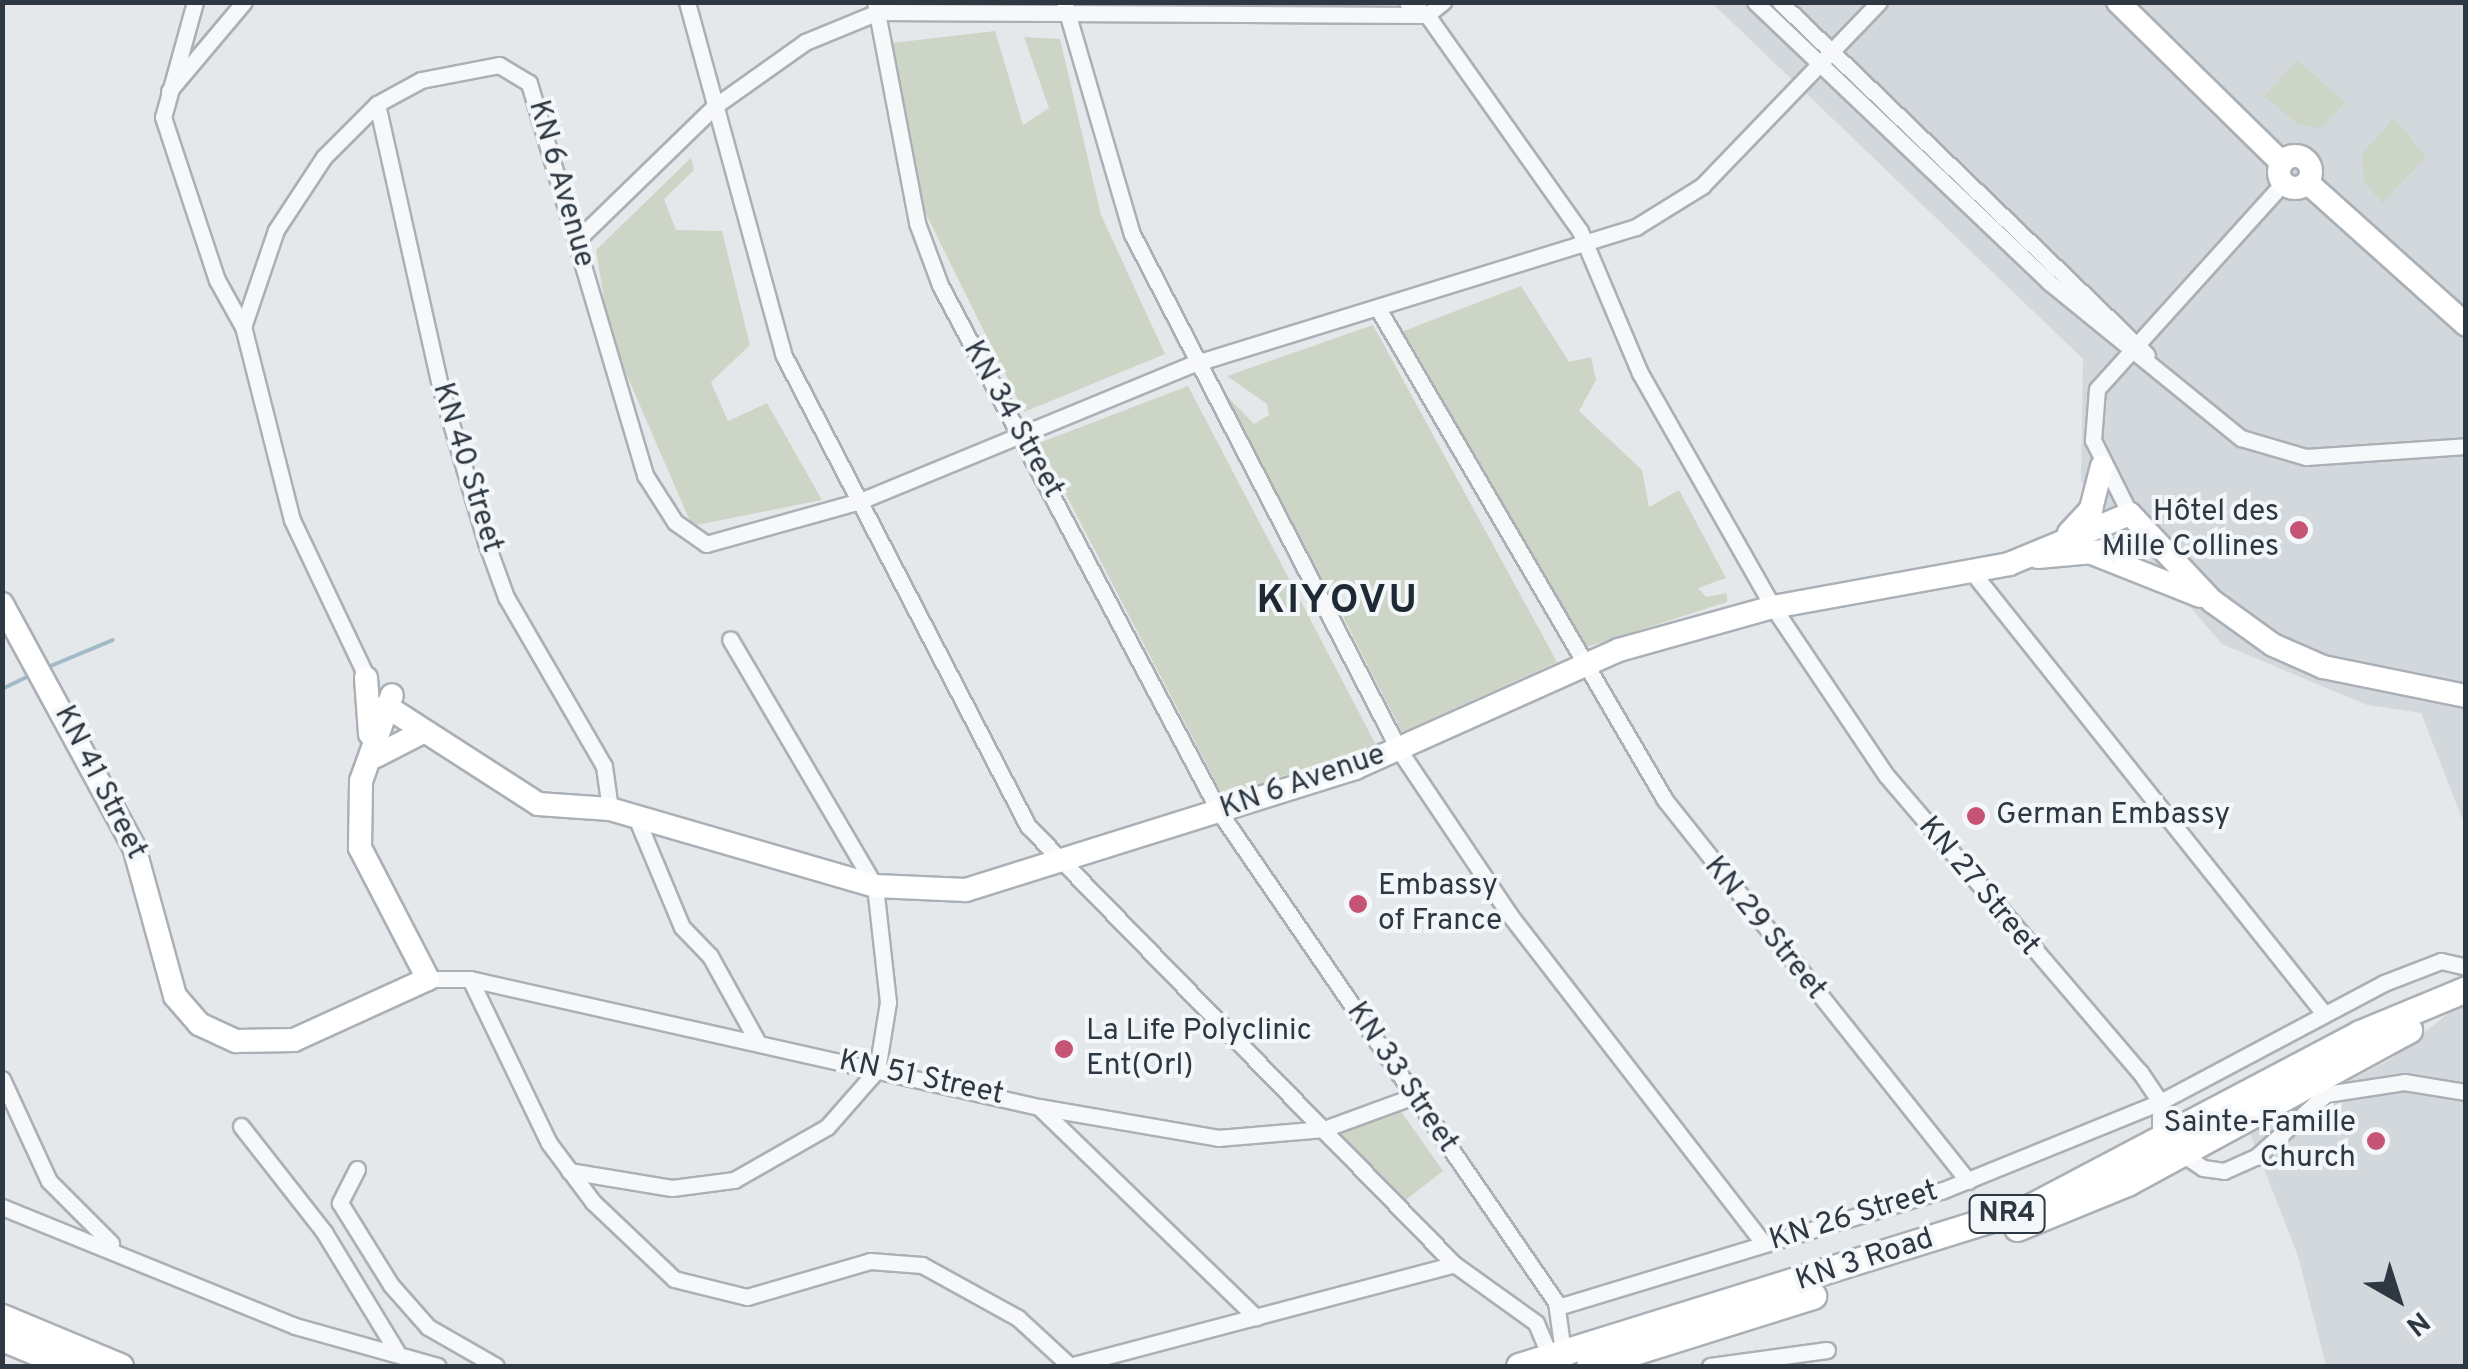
<!DOCTYPE html>
<meta charset="utf-8">
<style>
body{margin:0}
#map{position:relative;width:2468px;height:1369px;overflow:hidden;background:#e5e8eb;font-family:Overpass,sans-serif}
div>[style]{position:absolute}
.built>*{inset:0;background:#d3d8dd}
.green>*{inset:0;background:#ccd5c6}
.stream>*{height:4px;margin:-2px;padding:0 2px;transform-origin:2px;border-radius:2px;background:#a3bac8}
.roads{filter:drop-shadow(2px 0 #aab0b5) drop-shadow(-2px 0 #aab0b5) drop-shadow(0 2px #aab0b5) drop-shadow(0 -2px #aab0b5)}
.minor>*{height:15px;margin:-7.5px;padding:0 7.5px;transform-origin:7.5px;border-radius:7.5px;background:#f7f8fa}
.secondary>*{height:22px;margin:-11px;padding:0 11px;transform-origin:11px;border-radius:11px;background:#fff}
.secondary>.ring{margin:-11px;padding:0;box-sizing:content-box;background:none;border:22px solid #fff;border-radius:50%}
.trunk>*{height:25px;margin:-12.5px;padding:0 12.5px;transform-origin:12.5px;border-radius:12.5px;background:#fff}
.dots>*{width:28px;height:28px;translate:-50% -50%;box-sizing:border-box;border:5px solid #f4f7f9;border-radius:50%}
span{translate:-50% -50%;white-space:nowrap;text-align:center;line-height:1.15;-webkit-text-stroke:8px #f4f7f9;paint-order:stroke}
.shield-label span{padding:2px 8px;background:#f4f7f9;border:2px solid;border-radius:8px;-webkit-text-stroke-width:0}
.shield-label{font-size:28px;color:#2d3843;font-weight:700}
.street-label{font-size:30px;color:#2d3843}
.poi-label{font-size:30px;color:#2d3843}
.right{translate:-100% -50%;text-align:right}
.left{translate:0 -50%;text-align:left}
.district-label{font-size:40px;color:#1f2934;font-weight:700;letter-spacing:2.5px}
.frame{position:absolute;inset:0;border:5px solid #2d3843;pointer-events:none}
.north{position:absolute;left:2348px;top:1249px;width:100px;height:100px;-webkit-text-stroke:8px #f4f7f9;paint-order:stroke;rotate:141deg;font-size:28px;font-weight:700;line-height:40px;text-align:center;color:#2d3843}
.north::after{content:'';display:block;margin:auto;width:35px;height:45px;background:#2d3843;clip-path:polygon(50% 0,100% 100%,50% 72%,0 100%)}
</style>
<div id="map">
<div class="built">
<i style="clip-path:polygon(1712px 3px,2465px 3px,2465px 826px,2421px 713px,2367px 705px,2222px 644px,2081px 481px,2083px 359px)"></i>
<i style="clip-path:polygon(2465px 1000px,2465px 1366px,2326px 1366px,2298px 1256px,2250px 1133px,2391px 1059px)"></i>
</div>
<div class="green">
<i style="clip-path:polygon(995px 31px,1023px 125px,1049px 108px,1024px 37px,1060px 39px,1101px 215px,1165px 354px,1024px 412px,923px 208px,892px 43px)"></i>
<i style="clip-path:polygon(2298px 60px,2345px 103px,2321px 128px,2299px 125px,2264px 96px)"></i>
<i style="clip-path:polygon(2394px 118px,2426px 157px,2382px 203px,2364px 181px,2362px 154px)"></i>
<i style="clip-path:polygon(691px 158px,694px 170px,664px 199px,676px 230px,722px 231px,750px 345px,711px 382px,728px 421px,767px 403px,822px 500px,692px 526px,610px 336px,596px 250px)"></i>
<i style="clip-path:polygon(1521px 286px,1569px 362px,1591px 357px,1596px 380px,1579px 411px,1642px 470px,1649px 507px,1679px 490px,1726px 578px,1698px 588px,1706px 597px,1727px 593px,1727px 602px,1587px 647px,1401px 332px)"></i>
<i style="clip-path:polygon(1373px 325px,1557px 662px,1402px 732px,1343px 617px,1358px 606px,1346px 588px,1328px 591px,1218px 387px,1254px 424px,1269px 415px,1267px 404px,1227px 376px)"></i>
<i style="clip-path:polygon(1188px 386px,1376px 745px,1223px 796px,1039px 443px)"></i>
<i style="clip-path:polygon(1400px 1110px,1443px 1171px,1403px 1202px,1337px 1134px)"></i>
</div>
<div class="stream">
<i style="left:48px;top:667px;width:70px;rotate:-22.6deg"></i>
<i style="left:2px;top:689px;width:32px;rotate:-26deg"></i>
</div>
<div class="roads">
<div class="minor">
<i style="left:195px;top:2px;width:119px;rotate:105.5deg"></i>
<i style="left:163px;top:117px;width:172px;rotate:71.7deg"></i>
<i style="left:217px;top:280px;width:54px;rotate:61deg"></i>
<i style="left:687px;top:2px;width:365px;rotate:74.7deg"></i>
<i style="left:783px;top:354px;width:532px;rotate:62.57deg"></i>
<i style="left:1028px;top:826px;width:611px;rotate:45.8deg"></i>
<i style="left:1454px;top:1264px;width:101px;rotate:35.7deg"></i>
<i style="left:1536px;top:1323px;width:41px;rotate:67.2deg"></i>
<i style="left:875px;top:2px;width:225px;rotate:79.2deg"></i>
<i style="left:917px;top:223px;width:66px;rotate:69.6deg"></i>
<i style="left:940px;top:285px;width:598px;rotate:62.06deg"></i>
<i style="left:1220px;top:813px;width:593px;rotate:55.51deg"></i>
<i style="left:1556px;top:1302px;width:65px;rotate:82deg"></i>
<i style="left:1064px;top:2px;width:242px;rotate:73.7deg"></i>
<i style="left:1132px;top:234px;width:581px;rotate:62.64deg"></i>
<i style="left:1399px;top:750px;width:197px;rotate:56.1deg"></i>
<i style="left:1509px;top:914px;width:417px;rotate:52.3deg"></i>
<i style="left:1407px;top:2px;width:24px;rotate:33deg"></i>
<i style="left:1427px;top:15px;width:265px;rotate:54.7deg"></i>
<i style="left:1580px;top:231px;width:154px;rotate:67.1deg"></i>
<i style="left:1640px;top:373px;width:269px;rotate:60.4deg"></i>
<i style="left:1773px;top:607px;width:202px;rotate:56.1deg"></i>
<i style="left:1886px;top:775px;width:391px;rotate:49.5deg"></i>
<i style="left:2140px;top:1072px;width:36px;rotate:56deg"></i>
<i style="left:2160px;top:1102px;width:37px;rotate:90deg"></i>
<i style="left:2160px;top:1139px;width:52px;rotate:34deg"></i>
<i style="left:2203px;top:1168px;width:21px;rotate:8deg"></i>
<i style="left:2224px;top:1171px;width:35px;rotate:-24deg"></i>
<i style="left:2256px;top:1157px;width:94px;rotate:-42deg"></i>
<i style="left:2326px;top:1094px;width:79px;rotate:-8.7deg"></i>
<i style="left:2404px;top:1082px;width:63px;rotate:9.2deg"></i>
<i style="left:1755px;top:2px;width:407px;rotate:43.6deg"></i>
<i style="left:2050px;top:283px;width:246px;rotate:39.1deg"></i>
<i style="left:2241px;top:438px;width:68px;rotate:16.3deg"></i>
<i style="left:2306px;top:457px;width:160px;rotate:-3.9deg"></i>
<i style="left:1780px;top:2px;width:509px;rotate:43.89deg"></i>
<i style="left:169px;top:91px;width:116px;rotate:-49.9deg"></i>
<i style="left:377px;top:104px;width:289px;rotate:77.4deg"></i>
<i style="left:440px;top:386px;width:163px;rotate:73.6deg"></i>
<i style="left:486px;top:542px;width:59px;rotate:70deg"></i>
<i style="left:506px;top:597px;width:195px;rotate:59.9deg"></i>
<i style="left:604px;top:766px;width:43px;rotate:82.1deg"></i>
<i style="left:578px;top:239px;width:191px;rotate:-44.2deg"></i>
<i style="left:715px;top:106px;width:110px;rotate:-35.4deg"></i>
<i style="left:805px;top:42px;width:79px;rotate:-22.3deg"></i>
<i style="left:878px;top:12px;width:549px;rotate:0.31deg"></i>
<i style="left:1427px;top:15px;width:21px;rotate:-39deg"></i>
<i style="left:1380px;top:312px;width:565px;rotate:59.71deg"></i>
<i style="left:1665px;top:800px;width:487px;rotate:51.5deg"></i>
<i style="left:2130px;top:514px;width:83px;rotate:-116.6deg"></i>
<i style="left:2093px;top:440px;width:51px;rotate:-85.5deg"></i>
<i style="left:2097px;top:389px;width:278px;rotate:-47.9deg"></i>
<i style="left:1973px;top:573px;width:560px;rotate:51.45deg"></i>
<i style="left:369px;top:682px;width:179px;rotate:-115.4deg"></i>
<i style="left:292px;top:520px;width:199px;rotate:-104.2deg"></i>
<i style="left:243px;top:327px;width:102px;rotate:-71.2deg"></i>
<i style="left:276px;top:230px;width:87px;rotate:-56.7deg"></i>
<i style="left:324px;top:157px;width:75px;rotate:-45deg"></i>
<i style="left:377px;top:104px;width:50px;rotate:-28.6deg"></i>
<i style="left:421px;top:80px;width:79px;rotate:-10.9deg"></i>
<i style="left:499px;top:65px;width:35px;rotate:31deg"></i>
<i style="left:529px;top:83px;width:409px;rotate:73.5deg"></i>
<i style="left:645px;top:475px;width:56px;rotate:57.4deg"></i>
<i style="left:675px;top:522px;width:38px;rotate:35deg"></i>
<i style="left:706px;top:544px;width:160px;rotate:-15.6deg"></i>
<i style="left:860px;top:501px;width:360px;rotate:-22.4deg"></i>
<i style="left:1193px;top:364px;width:464px;rotate:-17.2deg"></i>
<i style="left:1636px;top:227px;width:78px;rotate:-31.8deg"></i>
<i style="left:1702px;top:186px;width:255px;rotate:-46.1deg"></i>
<i style="left:638px;top:822px;width:114px;rotate:67.3deg"></i>
<i style="left:682px;top:927px;width:40px;rotate:46deg"></i>
<i style="left:710px;top:956px;width:99px;rotate:61.1deg"></i>
<i style="left:428px;top:979px;width:42px"></i>
<i style="left:470px;top:979px;width:583px;rotate:12.68deg"></i>
<i style="left:1039px;top:1107px;width:182px;rotate:9.8deg"></i>
<i style="left:1218px;top:1138px;width:106px;rotate:-4.9deg"></i>
<i style="left:1324px;top:1129px;width:96px;rotate:-20.1deg"></i>
<i style="left:470px;top:979px;width:182px;rotate:64.3deg"></i>
<i style="left:549px;top:1143px;width:74px;rotate:53.3deg"></i>
<i style="left:593px;top:1202px;width:112px;rotate:43.5deg"></i>
<i style="left:674px;top:1279px;width:75px;rotate:13.9deg"></i>
<i style="left:747px;top:1297px;width:128px;rotate:-16.3deg"></i>
<i style="left:870px;top:1261px;width:52px;rotate:4.4deg"></i>
<i style="left:922px;top:1265px;width:110px;rotate:28.9deg"></i>
<i style="left:1018px;top:1318px;width:71px;rotate:42.7deg"></i>
<i style="left:2px;top:1079px;width:112px;rotate:65.3deg"></i>
<i style="left:49px;top:1181px;width:88px;rotate:45deg"></i>
<i style="left:1040px;top:1108px;width:301px;rotate:44.1deg"></i>
<i style="left:241px;top:1126px;width:135px;rotate:51.9deg"></i>
<i style="left:324px;top:1232px;width:140px;rotate:58.7deg"></i>
<i style="left:357px;top:1169px;width:38px;rotate:117deg"></i>
<i style="left:340px;top:1203px;width:97px;rotate:58.1deg"></i>
<i style="left:391px;top:1285px;width:56px;rotate:48.6deg"></i>
<i style="left:428px;top:1327px;width:78px;rotate:29.8deg"></i>
<i style="left:569px;top:1171px;width:104px;rotate:9.4deg"></i>
<i style="left:672px;top:1188px;width:63px;rotate:-7.4deg"></i>
<i style="left:734px;top:1180px;width:107px;rotate:-29.7deg"></i>
<i style="left:827px;top:1127px;width:76px;rotate:-48.7deg"></i>
<i style="left:877px;top:1070px;width:69px;rotate:-80.8deg"></i>
<i style="left:888px;top:1002px;width:117px;rotate:-96.4deg"></i>
<i style="left:875px;top:886px;width:286px;rotate:-120.4deg"></i>
<i style="left:2px;top:1207px;width:316px;rotate:22.1deg"></i>
<i style="left:295px;top:1326px;width:148px;rotate:15.7deg"></i>
<i style="left:1558px;top:1307px;width:400px;rotate:-16.9deg"></i>
<i style="left:1941px;top:1191px;width:236px;rotate:-22.1deg"></i>
<i style="left:2160px;top:1102px;width:254px;rotate:-28deg"></i>
<i style="left:2384px;top:983px;width:61px;rotate:-21.1deg"></i>
<i style="left:2441px;top:961px;width:26px;rotate:13deg"></i>
<i style="left:1069px;top:1366px;width:398px;rotate:-14.8deg"></i>
<i style="left:1710px;top:1366px;width:118px;rotate:-7.8deg"></i>
</div>
<div class="secondary">
<i style="left:2118px;top:2px;width:230px;rotate:44.5deg"></i>
<i class="ring" style="left:2279px;top:156px;width:10px;height:10px"></i>
<i style="left:2308px;top:183px;width:212px;rotate:41.9deg"></i>
<i style="left:2069px;top:533px;width:33px;rotate:-47deg"></i>
<i style="left:2091px;top:509px;width:44px;rotate:-75.7deg"></i>
<i style="left:2092px;top:553px;width:116px;rotate:21.7deg"></i>
<i style="left:2038px;top:557px;width:88px;rotate:-5.2deg"></i>
<i style="left:2126px;top:549px;width:26px;rotate:-29deg"></i>
<i style="left:2px;top:604px;width:277px;rotate:61.5deg"></i>
<i style="left:134px;top:847px;width:155px;rotate:74.6deg"></i>
<i style="left:175px;top:996px;width:37px;rotate:49deg"></i>
<i style="left:199px;top:1024px;width:41px;rotate:24.7deg"></i>
<i style="left:236px;top:1041px;width:58px;rotate:-1deg"></i>
<i style="left:294px;top:1040px;width:147px;rotate:-24.5deg"></i>
<i style="left:428px;top:979px;width:148px;rotate:-117.4deg"></i>
<i style="left:360px;top:848px;width:67px;rotate:-89.1deg"></i>
<i style="left:361px;top:781px;width:91px;rotate:-70.2deg"></i>
<i style="left:366px;top:678px;width:56px;rotate:85.9deg"></i>
<i style="left:386px;top:706px;width:181px;rotate:32.8deg"></i>
<i style="left:538px;top:804px;width:72px;rotate:4deg"></i>
<i style="left:610px;top:809px;width:276px;rotate:16.2deg"></i>
<i style="left:875px;top:886px;width:91px;rotate:2.5deg"></i>
<i style="left:966px;top:890px;width:408px;rotate:-17.4deg"></i>
<i style="left:1355px;top:768px;width:289px;rotate:-24.1deg"></i>
<i style="left:1619px;top:650px;width:160px;rotate:-15.6deg"></i>
<i style="left:1773px;top:607px;width:240px;rotate:-10.3deg"></i>
<i style="left:2009px;top:564px;width:131px;rotate:-22.5deg"></i>
<i style="left:2130px;top:514px;width:120px;rotate:46.7deg"></i>
<i style="left:2212px;top:601px;width:75px;rotate:35.8deg"></i>
<i style="left:2273px;top:645px;width:55px;rotate:23.7deg"></i>
<i style="left:2323px;top:667px;width:146px;rotate:11.5deg"></i>
<i style="left:376px;top:756px;width:51px;rotate:-27.1deg"></i>
</div>
<div class="trunk">
<i style="left:2017px;top:1228px;width:119px;rotate:-22.2deg"></i>
<i style="left:2127px;top:1183px;width:321px;rotate:-28.5deg"></i>
<i style="left:2px;top:1317px;width:128px;rotate:22.6deg"></i>
<i style="left:2px;top:1338px;width:74px;rotate:22.4deg"></i>
<i style="left:1519px;top:1366px;width:535px;rotate:-17.28deg"></i>
<i style="left:2030px;top:1207px;width:373px;rotate:-27.8deg"></i>
<i style="left:2360px;top:1033px;width:115px;rotate:-22.5deg"></i>
<i style="left:1589px;top:1366px;width:235px;rotate:-17.4deg"></i>
</div>
</div>
<div class="dots">
<i style="left:2299px;top:530px;background:#c65475"></i>
<i style="left:1976px;top:816px;background:#c65475"></i>
<i style="left:1358px;top:904px;background:#c65475"></i>
<i style="left:1064px;top:1049px;background:#c65475"></i>
<i style="left:2376px;top:1141px;background:#c65475"></i>
</div>
<div class="shield-label">
<span style="left:2007px;top:1214px">NR4</span>
</div>
<div class="street-label">
<span style="left:560px;top:184px;rotate:74deg">KN 6 Avenue</span>
<span style="left:1012px;top:420px;rotate:61deg">KN 34 Street</span>
<span style="left:466px;top:468px;rotate:73deg">KN 40 Street</span>
<span style="left:99px;top:783px;rotate:63deg">KN 41 Street</span>
<span style="left:1303px;top:783px;rotate:-19deg">KN 6 Avenue</span>
<span style="left:1978px;top:887px;rotate:50deg">KN 27 Street</span>
<span style="left:1764px;top:929px;rotate:51deg">KN 29 Street</span>
<span style="left:1401px;top:1078px;rotate:56deg">KN 33 Street</span>
<span style="left:921px;top:1079px;rotate:12deg">KN 51 Street</span>
<span style="left:1854px;top:1217px;rotate:-17deg">KN 26 Street</span>
<span style="left:1865px;top:1261px;rotate:-18deg">KN 3 Road</span>
</div>
<div class="poi-label">
<span class="right" style="left:2279px;top:530px">Hôtel des<br>Mille Collines</span>
<span class="left" style="left:1996px;top:816px">German Embassy</span>
<span class="left" style="left:1378px;top:904px">Embassy<br>of France</span>
<span class="left" style="left:1086px;top:1049px">La Life Polyclinic<br>Ent(Orl)</span>
<span class="right" style="left:2356px;top:1141px">Sainte-Famille<br>Church</span>
</div>
<div class="district-label">
<span style="left:1338px;top:602px">KIYOVU</span>
</div>
<div class="frame"></div>
<div class="north">N</div>
</div>
